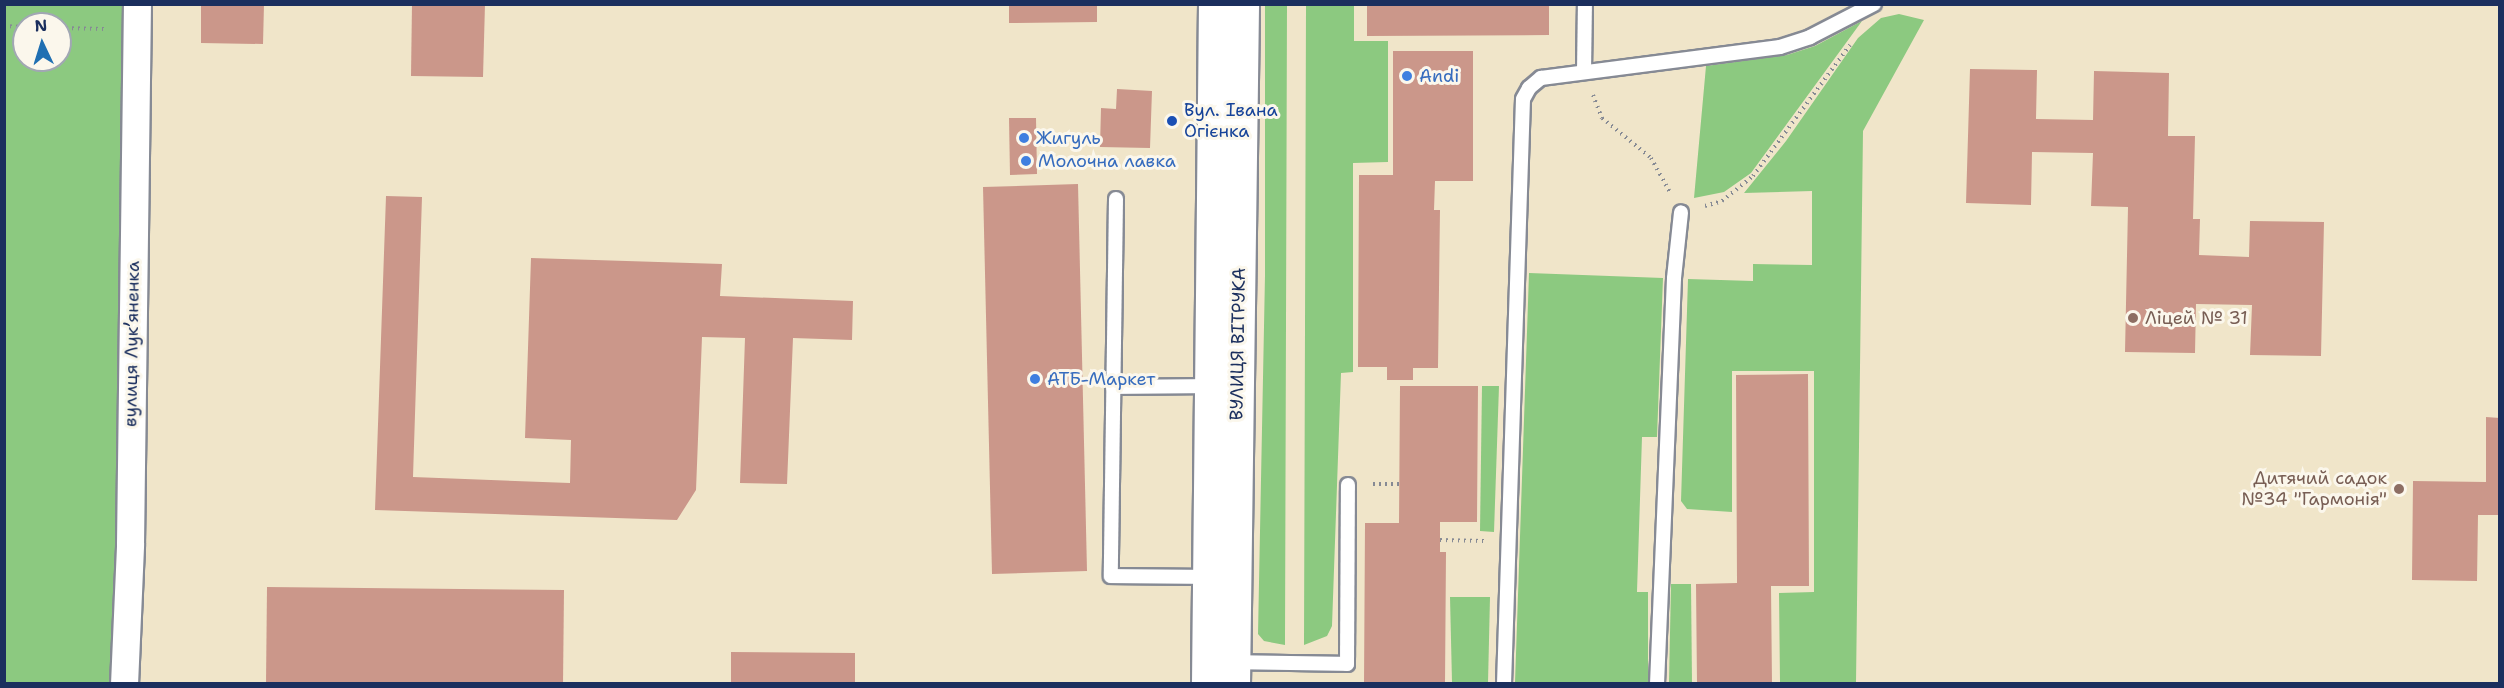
<!DOCTYPE html>
<meta charset="utf-8">
<style>
body{margin:0}
#map{position:relative;width:2504px;height:688px;overflow:hidden;background:#f0e5c9;font-family:"Shantell Sans",sans-serif}
div>[style]{position:absolute}
.green>*{inset:0;background:#8cc980}
.building>*{inset:0;background:#cb978a}
.path>*{height:4px;margin-top:-2px;transform-origin:0;background:repeating-linear-gradient(90deg,#868a94 0 1.5px,transparent 0 6px)}
.roads{filter:drop-shadow(2px 0 #868a94) drop-shadow(-2px 0 #868a94) drop-shadow(0 2px #868a94) drop-shadow(0 -2px #868a94)}
.lane>*{height:14px;margin:-7px;padding:0 7px;transform-origin:7px;border-radius:7px;background:#fff}
.street>*{height:27px;margin:-13.5px;padding:0 13.5px;transform-origin:13.5px;border-radius:13.5px;background:#fff}
.secondary>*{height:33px;margin:-16.5px;padding:0 16.5px;transform-origin:16.5px;border-radius:16.5px;background:#fff}
.dots>*{width:16px;height:16px;translate:-50% -50%;box-sizing:border-box;border:3px solid #fbf7ec;border-radius:50%}
span{translate:-50% -50%;white-space:nowrap;text-align:center;line-height:1.15;-webkit-text-stroke:6px #fbf7ec;paint-order:stroke}
.shop-label{font-size:18px;color:#366cbe}
.left{translate:0 -50%;text-align:left}
.transit-label{font-size:18px;color:#164399}
.education-label{font-size:18px;color:#785e54}
.right{translate:-100% -50%;text-align:right}
.street-label{font-size:18px;color:#1b2f5e}
.frame{position:absolute;inset:0;border:6px solid #1b2f5e;pointer-events:none}
.north{position:absolute;left:12px;top:12px;width:60px;height:60px;box-sizing:border-box;background:#fbf7ec;border:2px solid #a1a7b3;border-radius:50%;rotate:356deg;font-size:16px;font-weight:700;line-height:24px;text-align:center;color:#1b2f5e}
.north::after{content:'';display:block;margin:auto;width:21px;height:27px;background:#1f6fb2;clip-path:polygon(50% 0,100% 100%,50% 72%,0 100%)}
</style>
<div id="map">
<div class="green">
<i style="clip-path:polygon(1287px 4px,1285px 645px,1264px 641px,1258px 634px,1265px 275px,1265px 5px)"></i>
<i style="clip-path:polygon(evenodd,4px 5px,127px 5px,121px 536px,111px 683px,5px 683px,4px 5px,24px 24px,60px 24px,60px 60px,24px 60px,24px 24px)"></i>
<i style="clip-path:polygon(1306px 5px,1354px 5px,1354px 41px,1388px 41px,1388px 162px,1353px 163px,1353px 372px,1341px 373px,1332px 626px,1327px 636px,1304px 645px)"></i>
<i style="clip-path:polygon(1899px 14px,1924px 20px,1863px 131px,1856px 683px,1780px 683px,1779px 593px,1814px 592px,1814px 371px,1732px 371px,1732px 512px,1687px 509px,1681px 501px,1688px 279px,1753px 281px,1753px 264px,1812px 265px,1812px 191px,1744px 193px,1786px 141px,1858px 38px,1881px 18px)"></i>
<i style="clip-path:polygon(1862px 21px,1751px 173px,1724px 192px,1694px 198px,1706px 66px,1787px 55px,1815px 46px)"></i>
<i style="clip-path:polygon(1529px 273px,1663px 278px,1657px 437px,1642px 437px,1637px 592px,1648px 592px,1648px 683px,1515px 683px)"></i>
<i style="clip-path:polygon(1482px 386px,1499px 386px,1494px 532px,1480px 531px)"></i>
<i style="clip-path:polygon(1671px 584px,1691px 584px,1692px 683px,1669px 683px)"></i>
<i style="clip-path:polygon(1450px 597px,1490px 597px,1488px 683px,1452px 682px)"></i>
</div>
<div class="building">
<i style="clip-path:polygon(201px 4px,264px 4px,263px 44px,201px 43px)"></i>
<i style="clip-path:polygon(412px 4px,485px 4px,483px 77px,411px 76px)"></i>
<i style="clip-path:polygon(1009px 4px,1097px 4px,1097px 22px,1009px 23px)"></i>
<i style="clip-path:polygon(1367px 4px,1549px 4px,1549px 35px,1367px 36px)"></i>
<i style="clip-path:polygon(1393px 51px,1473px 51px,1473px 181px,1435px 181px,1434px 210px,1440px 210px,1438px 368px,1413px 368px,1413px 380px,1387px 380px,1387px 367px,1358px 367px,1359px 175px,1393px 175px)"></i>
<i style="clip-path:polygon(1970px 69px,2037px 70px,2036px 119px,2093px 120px,2094px 71px,2169px 73px,2168px 136px,2195px 136px,2193px 219px,2200px 219px,2199px 255px,2249px 257px,2250px 221px,2324px 222px,2321px 356px,2250px 355px,2252px 305px,2196px 304px,2195px 353px,2125px 352px,2128px 207px,2091px 206px,2093px 153px,2032px 152px,2031px 205px,1966px 203px)"></i>
<i style="clip-path:polygon(1117px 89px,1152px 91px,1150px 148px,1100px 147px,1101px 108px,1116px 109px)"></i>
<i style="clip-path:polygon(1009px 118px,1036px 118px,1037px 174px,1010px 175px)"></i>
<i style="clip-path:polygon(1078px 184px,1087px 571px,992px 574px,983px 187px)"></i>
<i style="clip-path:polygon(386px 196px,422px 197px,413px 477px,570px 483px,571px 440px,525px 438px,531px 258px,722px 264px,720px 296px,853px 301px,852px 340px,793px 338px,787px 484px,740px 483px,745px 338px,702px 337px,696px 490px,677px 520px,375px 510px)"></i>
<i style="clip-path:polygon(1808px 374px,1809px 586px,1771px 586px,1772px 684px,1697px 684px,1696px 584px,1737px 583px,1736px 375px)"></i>
<i style="clip-path:polygon(1400px 386px,1478px 386px,1477px 522px,1440px 522px,1440px 552px,1446px 552px,1445px 684px,1364px 684px,1365px 523px,1399px 523px)"></i>
<i style="clip-path:polygon(2486px 417px,2500px 418px,2500px 515px,2478px 515px,2477px 581px,2412px 580px,2413px 481px,2486px 482px)"></i>
<i style="clip-path:polygon(267px 587px,564px 590px,563px 684px,266px 684px)"></i>
<i style="clip-path:polygon(731px 652px,855px 653px,855px 684px,731px 684px)"></i>
</div>
<div class="path">
<i style="left:4px;top:26px;width:20px;rotate:3deg"></i>
<i style="left:60px;top:28px;width:44px;rotate:1.3deg"></i>
<i style="left:1593px;top:95px;width:25px;rotate:69deg"></i>
<i style="left:1602px;top:118px;width:63px;rotate:39.2deg"></i>
<i style="left:1651px;top:158px;width:39px;rotate:61deg"></i>
<i style="left:1705px;top:206px;width:18px;rotate:-16deg"></i>
<i style="left:1722px;top:201px;width:40px;rotate:-39deg"></i>
<i style="left:1753px;top:176px;width:163px;rotate:-53.5deg"></i>
<i style="left:1373px;top:484px;width:26px"></i>
<i style="left:1440px;top:540px;width:44px;rotate:1.3deg"></i>
</div>
<div class="roads">
<div class="lane">
<i style="left:1584px;top:72px;width:68px;rotate:-89.2deg"></i>
<i style="left:1116px;top:199px;width:377px;rotate:90.8deg"></i>
<i style="left:1111px;top:576px;width:98px;rotate:0.6deg"></i>
<i style="left:1113px;top:387px;width:98px;rotate:-0.6deg"></i>
<i style="left:1233px;top:662px;width:114px;rotate:1deg"></i>
<i style="left:1347px;top:664px;width:179px;rotate:-89.7deg"></i>
<i style="left:1504px;top:684px;width:585px;rotate:-88.14deg"></i>
<i style="left:1523px;top:99px;width:13px;rotate:-61deg"></i>
<i style="left:1529px;top:88px;width:16px;rotate:-40deg"></i>
<i style="left:1541px;top:78px;width:241px;rotate:-7.4deg"></i>
<i style="left:1780px;top:47px;width:32px;rotate:-18deg"></i>
<i style="left:1810px;top:37px;width:72px;rotate:-27.3deg"></i>
<i style="left:1657px;top:684px;width:406px;rotate:-87.6deg"></i>
<i style="left:1674px;top:278px;width:66px;rotate:-83.9deg"></i>
</div>
<div class="street">
<i style="left:124px;top:684px;width:140px;rotate:-87.5deg"></i>
<i style="left:130px;top:544px;width:540px;rotate:-89.26deg"></i>
</div>
<div class="secondary">
<i style="left:1208px;top:684px;width:680px;rotate:-89.41deg"></i>
<i style="left:1233px;top:684px;width:680px;rotate:-89.24deg"></i>
</div>
</div>
<div class="dots">
<i style="left:1407px;top:76px;background:#3f7fe0"></i>
<i style="left:1172px;top:121px;background:#1a4fb4"></i>
<i style="left:1024px;top:138px;background:#3f7fe0"></i>
<i style="left:1026px;top:161px;background:#3f7fe0"></i>
<i style="left:2133px;top:318px;background:#8d6e63"></i>
<i style="left:1035px;top:379px;background:#3f7fe0"></i>
<i style="left:2399px;top:489px;background:#8d6e63"></i>
</div>
<div class="shop-label">
<span class="left" style="left:1419px;top:76px">Andi</span>
<span class="left" style="left:1036px;top:138px">Жигуль</span>
<span class="left" style="left:1038px;top:161px">Молочна лавка</span>
<span class="left" style="left:1047px;top:379px">АТБ-Маркет</span>
</div>
<div class="transit-label">
<span class="left" style="left:1184px;top:121px">Вул. Івана<br>Огієнка</span>
</div>
<div class="education-label">
<span class="left" style="left:2145px;top:318px">Ліцей № 31</span>
<span class="right" style="left:2387px;top:489px">Дитячий садок<br>№34 "Гармонія"</span>
</div>
<div class="street-label">
<span style="left:132px;top:344px;rotate:-89deg">вулиця Лукʼяненка</span>
<span style="left:1238px;top:344px;rotate:-89deg">ВУЛИЦЯ ВІТРУКА</span>
</div>
<div class="frame"></div>
<div class="north">N</div>
</div>
